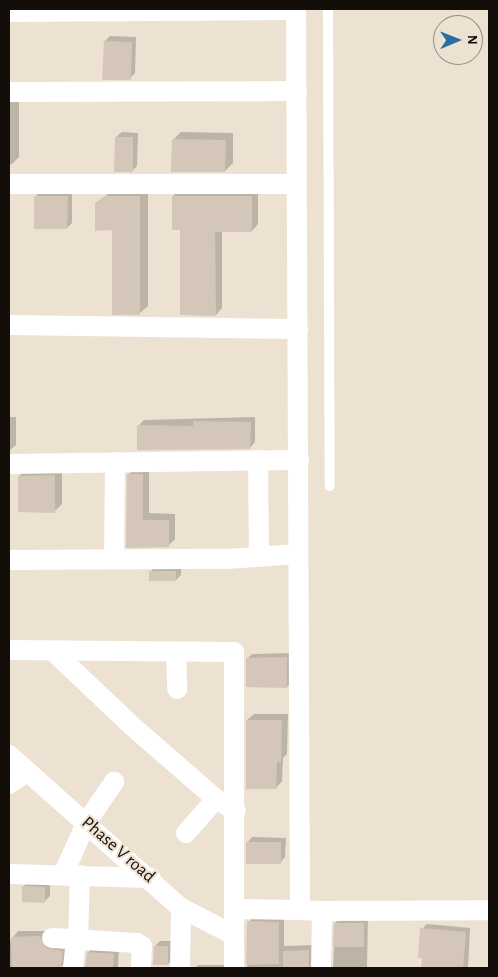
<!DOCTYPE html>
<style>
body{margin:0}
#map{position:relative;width:498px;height:977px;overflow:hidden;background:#ede1d2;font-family:"Alegreya Sans",sans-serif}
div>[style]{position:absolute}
.shadow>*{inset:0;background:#0003}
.building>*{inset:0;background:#d4c7b9}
.service>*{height:10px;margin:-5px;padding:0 5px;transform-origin:5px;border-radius:5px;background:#fff}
.minor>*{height:20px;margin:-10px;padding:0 10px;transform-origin:10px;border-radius:10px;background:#fff}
span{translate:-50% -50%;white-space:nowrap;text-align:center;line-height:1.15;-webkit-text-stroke:4px #ede1d2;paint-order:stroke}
.street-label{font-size:18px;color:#130e09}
.frame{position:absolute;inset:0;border:10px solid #130e09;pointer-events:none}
.north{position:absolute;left:433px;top:15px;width:50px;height:50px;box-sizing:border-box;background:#ede1d2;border:1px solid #968d82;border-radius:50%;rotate:89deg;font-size:14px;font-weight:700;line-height:20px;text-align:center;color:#130e09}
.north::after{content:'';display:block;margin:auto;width:18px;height:22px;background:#276fa3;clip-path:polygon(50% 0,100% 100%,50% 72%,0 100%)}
</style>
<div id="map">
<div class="shadow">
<i style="clip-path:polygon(110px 36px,136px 37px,135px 73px,130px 78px,105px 41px)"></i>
<i style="clip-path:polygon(9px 102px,19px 102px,19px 157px,12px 164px,9px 164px)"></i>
<i style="clip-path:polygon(122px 132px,138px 133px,137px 166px,132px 171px,116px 137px)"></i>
<i style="clip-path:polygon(181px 132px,233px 133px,233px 163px,225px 171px,173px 140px)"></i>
<i style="clip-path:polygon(114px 189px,148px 189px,148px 306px,140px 313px,113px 229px,96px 204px)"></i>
<i style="clip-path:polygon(180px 190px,258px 190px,258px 224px,252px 231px,222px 231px,222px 308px,216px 315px,181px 229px,173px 196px)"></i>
<i style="clip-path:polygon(41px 191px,72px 191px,72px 223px,67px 228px,36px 196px)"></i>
<i style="clip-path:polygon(9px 417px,16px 417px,16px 445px,9px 451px)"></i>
<i style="clip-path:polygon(255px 417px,255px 442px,250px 448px,138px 426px,144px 420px)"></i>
<i style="clip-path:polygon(62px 468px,62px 504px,54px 512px,19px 476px,27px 469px)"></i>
<i style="clip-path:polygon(135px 468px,149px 468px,149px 513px,175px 514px,175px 539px,168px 546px,127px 546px,128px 475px)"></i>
<i style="clip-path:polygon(181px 566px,181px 575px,176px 580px,150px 572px,155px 567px)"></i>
<i style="clip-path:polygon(292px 653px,292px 682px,287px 687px,247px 659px,252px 654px)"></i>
<i style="clip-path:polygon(254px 714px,288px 714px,287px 754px,283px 758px,282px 781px,276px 788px,247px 720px)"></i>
<i style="clip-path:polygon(252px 837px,286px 838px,285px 857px,280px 863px,247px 843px)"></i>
<i style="clip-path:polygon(28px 882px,50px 882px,50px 896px,44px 902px,23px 887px)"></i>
<i style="clip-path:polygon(254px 916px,284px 916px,284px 946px,315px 945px,313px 968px,247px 968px,249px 922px)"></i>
<i style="clip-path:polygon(340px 918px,368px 918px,367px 968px,333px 968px,335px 923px)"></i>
<i style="clip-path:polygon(427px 924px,470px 928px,468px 968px,423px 968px,422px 929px)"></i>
<i style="clip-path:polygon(18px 931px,47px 931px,68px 945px,67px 961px,61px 967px,9px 968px,9px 942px)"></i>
<i style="clip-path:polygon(160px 941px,173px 941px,173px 959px,168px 964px,155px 946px)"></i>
<i style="clip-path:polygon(93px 947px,119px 949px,118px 967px,86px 968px,88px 953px)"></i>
<i style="clip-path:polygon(198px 965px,228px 965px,231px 968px,195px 968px)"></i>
</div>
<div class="building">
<i style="clip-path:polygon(104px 41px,132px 42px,131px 80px,102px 80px)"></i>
<i style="clip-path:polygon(115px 137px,133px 137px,133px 172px,114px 172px)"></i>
<i style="clip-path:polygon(172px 139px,226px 140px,225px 172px,171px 172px)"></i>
<i style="clip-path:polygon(34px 196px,68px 196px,67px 229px,34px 229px)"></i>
<i style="clip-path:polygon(105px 196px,140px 196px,140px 315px,112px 315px,112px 230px,95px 231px,95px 203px)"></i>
<i style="clip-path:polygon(172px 196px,252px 196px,252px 232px,215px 232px,216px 316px,180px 315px,180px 230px,172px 230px)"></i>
<i style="clip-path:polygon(193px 421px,251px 422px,250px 449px,137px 450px,137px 425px,193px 426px)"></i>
<i style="clip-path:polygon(127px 474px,143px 474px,143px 520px,169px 520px,169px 547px,126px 548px)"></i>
<i style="clip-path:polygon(55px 475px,55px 513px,18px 512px,18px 476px)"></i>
<i style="clip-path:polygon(149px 571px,176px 571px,176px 581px,149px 581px)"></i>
<i style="clip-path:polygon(287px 657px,287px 688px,246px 687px,246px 658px)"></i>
<i style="clip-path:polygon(246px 720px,282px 720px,281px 762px,277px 762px,276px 789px,246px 789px)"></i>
<i style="clip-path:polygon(246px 842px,281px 842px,281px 864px,246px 864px)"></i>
<i style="clip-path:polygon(22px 886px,45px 887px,45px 903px,22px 902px)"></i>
<i style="clip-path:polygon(247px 921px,279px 922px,279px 964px,246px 965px)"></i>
<i style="clip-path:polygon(334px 923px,364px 923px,364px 947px,333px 947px)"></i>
<i style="clip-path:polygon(420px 928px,466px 932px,463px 968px,421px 968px,422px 958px,418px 958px)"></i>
<i style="clip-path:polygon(40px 936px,46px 948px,63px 951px,61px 968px,12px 968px,11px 937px)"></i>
<i style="clip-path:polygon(154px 946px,168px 946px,168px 965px,153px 965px)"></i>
<i style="clip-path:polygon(309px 950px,309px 968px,283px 968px,283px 951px)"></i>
<i style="clip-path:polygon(87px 952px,114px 954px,113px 968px,85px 968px)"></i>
</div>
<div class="service">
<i style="left:328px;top:9px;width:477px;rotate:89.8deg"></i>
</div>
<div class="minor">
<i style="left:296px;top:9px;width:901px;rotate:89.75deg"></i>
<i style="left:300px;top:910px;width:22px;rotate:3deg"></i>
<i style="left:322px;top:911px;width:57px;rotate:91deg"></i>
<i style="left:9px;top:12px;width:287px;rotate:-0.4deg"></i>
<i style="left:9px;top:92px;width:288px;rotate:-0.2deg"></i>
<i style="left:9px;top:184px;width:288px"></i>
<i style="left:9px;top:325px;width:289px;rotate:0.8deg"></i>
<i style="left:258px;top:460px;width:96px;rotate:89.4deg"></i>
<i style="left:9px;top:464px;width:290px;rotate:-0.8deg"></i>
<i style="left:114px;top:559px;width:97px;rotate:-89.4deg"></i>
<i style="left:9px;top:560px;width:218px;rotate:-0.3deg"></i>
<i style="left:227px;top:559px;width:71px;rotate:-4deg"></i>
<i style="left:9px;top:650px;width:225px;rotate:0.5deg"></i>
<i style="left:234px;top:652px;width:316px;rotate:90deg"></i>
<i style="left:54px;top:652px;width:108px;rotate:43.5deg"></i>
<i style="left:132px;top:726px;width:111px;rotate:41deg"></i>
<i style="left:216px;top:799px;width:23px;rotate:31deg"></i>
<i style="left:176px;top:652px;width:37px;rotate:88deg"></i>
<i style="left:9px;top:755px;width:230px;rotate:41.7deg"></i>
<i style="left:181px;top:908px;width:59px;rotate:27deg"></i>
<i style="left:9px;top:784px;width:22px;rotate:-34deg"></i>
<i style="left:186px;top:833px;width:45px;rotate:-48.6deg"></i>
<i style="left:9px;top:874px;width:142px;rotate:1.6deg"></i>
<i style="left:63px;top:875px;width:57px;rotate:-66.1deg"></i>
<i style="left:86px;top:823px;width:50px;rotate:-55.7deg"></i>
<i style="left:235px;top:909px;width:65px;rotate:0.9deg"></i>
<i style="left:322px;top:911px;width:167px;rotate:-0.3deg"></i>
<i style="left:52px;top:938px;width:85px;rotate:3.4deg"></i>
<i style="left:137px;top:943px;width:6px;rotate:31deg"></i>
<i style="left:142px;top:946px;width:22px;rotate:93deg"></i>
<i style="left:78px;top:939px;width:64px;rotate:-88.2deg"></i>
<i style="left:73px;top:968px;width:28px;rotate:-84deg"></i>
<i style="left:180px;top:968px;width:60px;rotate:-89deg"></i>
</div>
<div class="street-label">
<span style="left:118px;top:850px;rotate:41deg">Phase V road</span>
</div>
<div class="frame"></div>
<div class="north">N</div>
</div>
